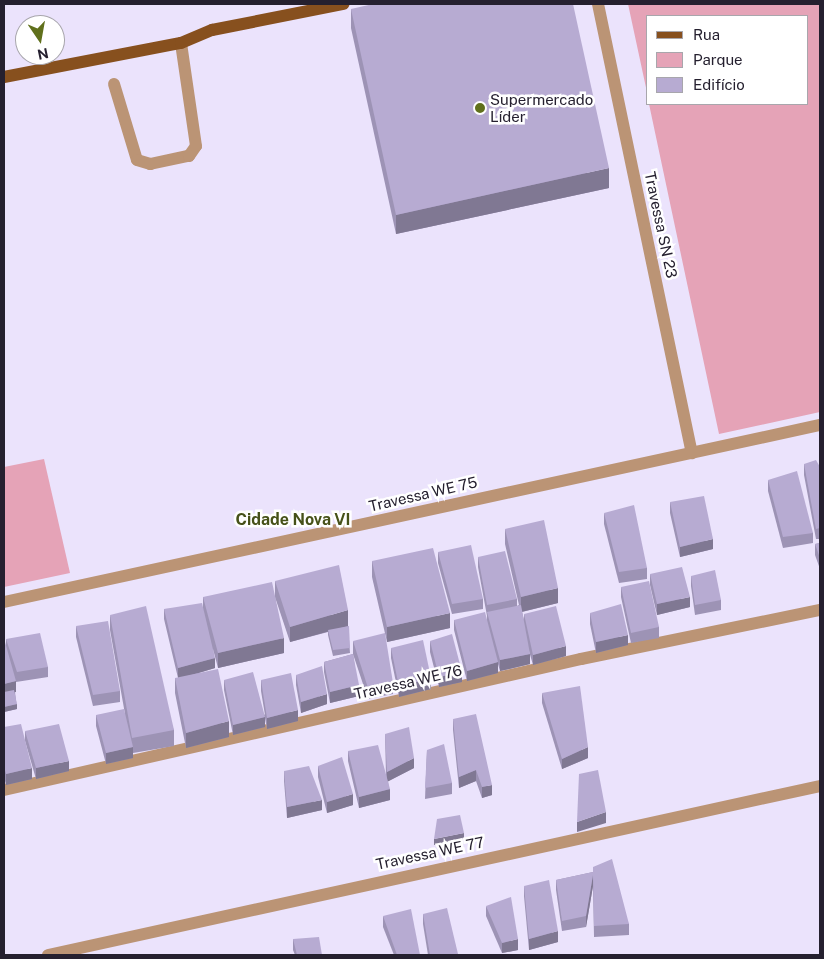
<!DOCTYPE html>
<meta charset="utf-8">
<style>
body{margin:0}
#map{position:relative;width:824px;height:959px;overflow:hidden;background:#ebe3fc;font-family:"Public Sans",sans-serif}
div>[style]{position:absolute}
.green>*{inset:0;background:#e5a3b7}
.minor>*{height:12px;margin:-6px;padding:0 6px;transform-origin:6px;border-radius:6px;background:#bb9475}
.major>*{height:12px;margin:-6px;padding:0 6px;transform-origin:6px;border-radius:6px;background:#87501e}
.wall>*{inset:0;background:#9d93b5}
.shaded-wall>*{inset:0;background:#807893}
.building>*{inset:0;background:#b7abd2}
.dots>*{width:14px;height:14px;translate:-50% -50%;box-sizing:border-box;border:2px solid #fff;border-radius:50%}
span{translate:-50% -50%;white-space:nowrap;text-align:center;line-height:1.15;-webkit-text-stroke:5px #fff;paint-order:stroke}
.poi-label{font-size:15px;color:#25202f}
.left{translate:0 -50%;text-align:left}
.street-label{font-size:15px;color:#25202f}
.neighbourhood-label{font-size:16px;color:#465119;font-weight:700}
.frame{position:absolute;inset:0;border:5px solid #25202f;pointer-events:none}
.legend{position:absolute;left:646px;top:15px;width:162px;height:90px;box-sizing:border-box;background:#fff;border:1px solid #a8a6ac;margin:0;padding:6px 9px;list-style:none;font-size:15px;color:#25202f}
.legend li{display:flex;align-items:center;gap:10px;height:25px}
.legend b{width:25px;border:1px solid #a8a6ac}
.north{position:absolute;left:15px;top:15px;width:50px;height:50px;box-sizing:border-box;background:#fff;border:1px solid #a8a6ac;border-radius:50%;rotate:168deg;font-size:14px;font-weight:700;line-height:20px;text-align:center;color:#25202f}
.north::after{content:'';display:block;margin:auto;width:18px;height:22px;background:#60701c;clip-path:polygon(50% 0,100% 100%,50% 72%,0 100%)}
</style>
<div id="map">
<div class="green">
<i style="clip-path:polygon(628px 4px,820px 4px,820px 412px,719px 434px,649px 104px,808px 104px,808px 16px,648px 16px,648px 97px)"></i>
<i style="clip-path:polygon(44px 459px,70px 573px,4px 587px,4px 467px)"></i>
</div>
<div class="minor">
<i style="left:598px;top:4px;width:459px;rotate:78.2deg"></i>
<i style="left:114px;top:84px;width:79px;rotate:73.2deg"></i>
<i style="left:137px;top:160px;width:14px;rotate:17deg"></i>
<i style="left:150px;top:164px;width:40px;rotate:-12deg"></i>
<i style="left:189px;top:156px;width:12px;rotate:-55deg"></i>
<i style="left:196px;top:146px;width:104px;rotate:-98.3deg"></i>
<i style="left:4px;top:602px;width:835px;rotate:-12.24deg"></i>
<i style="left:4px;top:790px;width:592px;rotate:-12.79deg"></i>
<i style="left:581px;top:659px;width:244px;rotate:-11.6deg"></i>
<i style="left:48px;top:955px;width:790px;rotate:-12.35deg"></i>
</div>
<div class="major">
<i style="left:4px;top:77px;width:180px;rotate:-10.9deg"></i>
<i style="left:181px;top:43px;width:34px;rotate:-23deg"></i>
<i style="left:212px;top:30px;width:134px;rotate:-11.2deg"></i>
</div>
<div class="wall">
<i style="clip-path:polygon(351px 9px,609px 188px,396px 234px,351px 28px)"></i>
<i style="clip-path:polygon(804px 464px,820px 467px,820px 539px,816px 539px,804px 475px)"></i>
<i style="clip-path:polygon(768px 480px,813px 533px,813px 543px,783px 548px,768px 491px)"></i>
<i style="clip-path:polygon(670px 502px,713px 549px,680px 557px,670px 513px)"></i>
<i style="clip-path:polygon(604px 513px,647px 568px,647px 579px,619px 583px,604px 524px)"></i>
<i style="clip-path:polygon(505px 529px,558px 603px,522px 612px,524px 620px,524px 614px,566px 656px,533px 665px,529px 651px,530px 664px,500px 671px,498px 664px,498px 673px,467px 681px,454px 630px,454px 620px,487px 623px,487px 616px,478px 567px,478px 557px,517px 599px,517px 606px,519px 605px,505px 544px)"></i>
<i style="clip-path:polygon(820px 543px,820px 569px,815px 555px,815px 544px)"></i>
<i style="clip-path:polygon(438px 552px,483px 599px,483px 609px,452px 614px,438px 563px)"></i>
<i style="clip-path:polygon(372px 561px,450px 628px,387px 642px,372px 577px)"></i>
<i style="clip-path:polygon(650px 574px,690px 607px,657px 615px,650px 585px)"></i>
<i style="clip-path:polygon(691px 576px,721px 600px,721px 610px,695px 615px,691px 586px)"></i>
<i style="clip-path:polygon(275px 581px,348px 626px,350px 653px,333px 656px,328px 635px,328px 632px,290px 642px,275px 597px,284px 653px,218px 668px,213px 649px,215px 668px,199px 673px,229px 737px,186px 748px,175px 693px,175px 678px,178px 678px,164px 619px,164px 609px,203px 608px,203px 597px,275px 596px)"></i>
<i style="clip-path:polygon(621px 587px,659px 627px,659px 638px,631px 643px,621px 597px)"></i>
<i style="clip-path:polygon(590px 613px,628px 645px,596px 653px,590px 624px)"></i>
<i style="clip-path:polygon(110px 615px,174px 730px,174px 746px,133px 753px,133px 758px,106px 764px,96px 726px,96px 715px,125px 714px,110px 630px)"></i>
<i style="clip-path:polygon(76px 626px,120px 691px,120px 702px,93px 706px,76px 637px)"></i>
<i style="clip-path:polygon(6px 639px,48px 667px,48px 677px,16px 682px,16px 692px,15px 692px,17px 709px,4px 712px,4px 642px,6px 647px)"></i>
<i style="clip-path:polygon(353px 641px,393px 683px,393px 694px,368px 699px,353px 654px,359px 696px,330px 703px,324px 672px,324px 662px,353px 654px)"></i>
<i style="clip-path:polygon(430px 641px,462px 682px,439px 687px,430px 652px)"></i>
<i style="clip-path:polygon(391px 648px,431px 689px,399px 697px,391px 658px)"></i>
<i style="clip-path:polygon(296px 675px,327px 704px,301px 713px,296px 685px)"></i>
<i style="clip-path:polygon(224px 680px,265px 715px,261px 691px,261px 680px,298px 721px,267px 729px,265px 718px,265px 727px,233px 735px,224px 690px)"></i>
<i style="clip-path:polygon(542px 693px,588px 758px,562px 769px,542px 703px)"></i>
<i style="clip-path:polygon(453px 719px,492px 795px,482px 798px,476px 781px,459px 788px,453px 730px)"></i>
<i style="clip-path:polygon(4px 727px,32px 779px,6px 785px,4px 777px)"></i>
<i style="clip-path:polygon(25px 731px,69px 771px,36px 779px,25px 741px)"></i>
<i style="clip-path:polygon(385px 734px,414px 768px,388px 781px,390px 800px,359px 808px,348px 761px,348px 751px,386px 775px)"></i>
<i style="clip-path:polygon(427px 750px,452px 783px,452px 794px,425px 799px)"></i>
<i style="clip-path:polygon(318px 766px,353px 805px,327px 813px,318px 777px)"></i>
<i style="clip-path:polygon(284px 771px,322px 810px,287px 818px,284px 781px)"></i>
<i style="clip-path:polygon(593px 872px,629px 924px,629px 935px,594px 937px,593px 886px,586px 927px,562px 931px,556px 890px,556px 880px)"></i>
<i style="clip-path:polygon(524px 886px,558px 942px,529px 950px,524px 896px)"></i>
<i style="clip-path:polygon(486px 906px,518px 950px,502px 953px,486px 916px)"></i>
<i style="clip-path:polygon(423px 914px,458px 955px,428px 955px,423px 924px)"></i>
<i style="clip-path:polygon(383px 916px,420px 955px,394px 955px,383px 927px)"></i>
<i style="clip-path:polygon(293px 939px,322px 955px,295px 955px,293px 950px)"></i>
</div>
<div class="shaded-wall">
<i style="clip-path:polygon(609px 168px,609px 188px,396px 234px,396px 215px)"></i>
<i style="clip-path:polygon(713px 539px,713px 549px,680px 557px,680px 547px)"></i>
<i style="clip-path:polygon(558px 588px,558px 603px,521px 612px,521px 597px)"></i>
<i style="clip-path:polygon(690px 597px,690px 607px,657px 615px,657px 604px)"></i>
<i style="clip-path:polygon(348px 610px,348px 626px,290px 642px,290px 627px)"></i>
<i style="clip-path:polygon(450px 613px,450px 628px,387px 642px,387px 627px)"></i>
<i style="clip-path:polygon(628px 635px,628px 645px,596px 653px,596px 642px)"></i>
<i style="clip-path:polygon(284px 638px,284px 653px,218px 668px,218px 653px)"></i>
<i style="clip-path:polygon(566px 646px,566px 656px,533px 665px,533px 655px)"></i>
<i style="clip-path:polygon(530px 654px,530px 664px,500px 671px,500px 660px)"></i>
<i style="clip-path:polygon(215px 658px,215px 668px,178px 679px,178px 668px)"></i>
<i style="clip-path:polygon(498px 662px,498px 673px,467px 681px,467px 671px)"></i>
<i style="clip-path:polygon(462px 672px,462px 682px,439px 687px,439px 677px)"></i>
<i style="clip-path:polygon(431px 678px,431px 689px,399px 697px,399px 687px)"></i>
<i style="clip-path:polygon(16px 681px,16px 692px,4px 694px,4px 684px)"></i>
<i style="clip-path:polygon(359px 685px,359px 696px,330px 703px,330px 692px)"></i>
<i style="clip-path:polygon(327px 694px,327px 704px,301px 713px,301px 702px)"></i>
<i style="clip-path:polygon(17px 704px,17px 709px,4px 712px,4px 707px)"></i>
<i style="clip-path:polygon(298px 710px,298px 721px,267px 729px,267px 718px)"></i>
<i style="clip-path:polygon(265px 717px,265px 727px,233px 735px,233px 725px)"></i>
<i style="clip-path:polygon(229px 721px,229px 737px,186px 748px,186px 733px)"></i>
<i style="clip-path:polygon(133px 747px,133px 758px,106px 764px,106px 753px)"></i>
<i style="clip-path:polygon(588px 747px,588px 758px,562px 769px,562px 759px)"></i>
<i style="clip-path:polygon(414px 758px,414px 768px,387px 782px,387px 772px)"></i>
<i style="clip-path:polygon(69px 761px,69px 771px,36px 779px,36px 768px)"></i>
<i style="clip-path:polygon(32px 768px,32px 779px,6px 785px,6px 774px)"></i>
<i style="clip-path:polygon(476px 770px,476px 781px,459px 788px,459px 777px)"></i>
<i style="clip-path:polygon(492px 785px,492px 795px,482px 798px,482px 787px)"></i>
<i style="clip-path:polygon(390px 789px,390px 800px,359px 808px,359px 797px)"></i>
<i style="clip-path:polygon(353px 794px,353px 805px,327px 813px,327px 802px)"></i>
<i style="clip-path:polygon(322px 800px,322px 810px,287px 818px,287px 807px)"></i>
<i style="clip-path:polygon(606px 812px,606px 823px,577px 832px,577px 822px)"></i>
<i style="clip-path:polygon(464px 833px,464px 838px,434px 845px,434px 839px)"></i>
<i style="clip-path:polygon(593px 875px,593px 886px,586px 927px,586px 916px)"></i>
<i style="clip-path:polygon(558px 931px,558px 942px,529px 950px,529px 939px)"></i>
<i style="clip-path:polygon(518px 939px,518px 950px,502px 953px,502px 943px)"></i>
</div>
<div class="building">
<i style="clip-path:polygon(373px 4px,573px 4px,609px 168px,396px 215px,351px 9px)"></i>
<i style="clip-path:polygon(816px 460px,820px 467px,820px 528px,816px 529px,804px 464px)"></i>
<i style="clip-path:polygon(797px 471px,813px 533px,783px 537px,768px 480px)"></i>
<i style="clip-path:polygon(704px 496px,713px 539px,680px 547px,670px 502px)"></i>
<i style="clip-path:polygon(634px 505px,647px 568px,619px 572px,604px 513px)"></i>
<i style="clip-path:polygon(544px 520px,558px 588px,521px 597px,505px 529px)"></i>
<i style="clip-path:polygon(820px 543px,820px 558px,815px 544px)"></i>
<i style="clip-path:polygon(471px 545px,483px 599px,452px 604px,438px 552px)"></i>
<i style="clip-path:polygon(433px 548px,450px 613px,387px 627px,372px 561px)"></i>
<i style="clip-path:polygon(505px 551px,517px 599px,487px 605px,478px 557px)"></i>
<i style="clip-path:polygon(339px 565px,348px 610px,290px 627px,275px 581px)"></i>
<i style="clip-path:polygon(682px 567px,690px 597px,657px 604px,650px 574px)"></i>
<i style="clip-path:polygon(715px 570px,721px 600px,695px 605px,691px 576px)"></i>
<i style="clip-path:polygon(649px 581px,659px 627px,631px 633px,621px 587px)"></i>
<i style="clip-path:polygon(272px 582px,284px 638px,218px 653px,203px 597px)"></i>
<i style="clip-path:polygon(202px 603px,215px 658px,178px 668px,164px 609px)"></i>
<i style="clip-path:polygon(621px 604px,628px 635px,596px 642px,590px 613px)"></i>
<i style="clip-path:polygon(521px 605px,530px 654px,500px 660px,487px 612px)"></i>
<i style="clip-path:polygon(146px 606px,174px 730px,132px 738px,110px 615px)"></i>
<i style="clip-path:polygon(556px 606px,566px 646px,533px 655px,524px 614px)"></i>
<i style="clip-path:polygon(485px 612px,498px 662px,467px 671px,454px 620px)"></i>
<i style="clip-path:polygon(108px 621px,120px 691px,93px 695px,76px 626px)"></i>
<i style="clip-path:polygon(349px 626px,350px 648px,333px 650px,328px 630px)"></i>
<i style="clip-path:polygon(40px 633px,48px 667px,17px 672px,6px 639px)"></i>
<i style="clip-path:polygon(385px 633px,393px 683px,368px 688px,353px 641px)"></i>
<i style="clip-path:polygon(452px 634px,462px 672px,439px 677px,430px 641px)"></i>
<i style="clip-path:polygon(423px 640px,431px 678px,399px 687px,391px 648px)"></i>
<i style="clip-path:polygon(4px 642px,5px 642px,16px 681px,4px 684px)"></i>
<i style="clip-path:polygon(353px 654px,359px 685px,330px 692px,324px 662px)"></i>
<i style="clip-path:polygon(322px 666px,327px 694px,301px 702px,296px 675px)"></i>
<i style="clip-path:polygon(218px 669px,229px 721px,186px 733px,175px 678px)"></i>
<i style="clip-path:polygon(253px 672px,265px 717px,233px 725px,224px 680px)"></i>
<i style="clip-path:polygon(291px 673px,298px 710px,267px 718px,261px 680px)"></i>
<i style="clip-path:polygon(580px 686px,588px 747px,562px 759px,542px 693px)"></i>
<i style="clip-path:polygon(14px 690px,17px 704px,4px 707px,4px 692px)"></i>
<i style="clip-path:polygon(124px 709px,133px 747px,106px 753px,96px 715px)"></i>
<i style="clip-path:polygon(476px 714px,492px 785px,482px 787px,476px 770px,459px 777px,453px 719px)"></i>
<i style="clip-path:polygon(21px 724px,32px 768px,6px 774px,4px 766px,4px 727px)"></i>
<i style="clip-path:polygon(59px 724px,69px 761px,36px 768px,25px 731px)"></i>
<i style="clip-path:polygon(409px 727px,414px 758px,387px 772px,385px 734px)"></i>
<i style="clip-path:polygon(444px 744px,452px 783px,425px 788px,427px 750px)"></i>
<i style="clip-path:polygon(378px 745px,390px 789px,359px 797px,348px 751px)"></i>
<i style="clip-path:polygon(342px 757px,353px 794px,327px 802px,318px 766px)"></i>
<i style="clip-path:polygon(309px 766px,322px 800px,287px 807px,284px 771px)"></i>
<i style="clip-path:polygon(598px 770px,606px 812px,577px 822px,579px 774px)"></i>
<i style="clip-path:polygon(460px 815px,464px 833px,434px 839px,437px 819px)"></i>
<i style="clip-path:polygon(612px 859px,629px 924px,594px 926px,593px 875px,586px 916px,562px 921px,556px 880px,593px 872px,593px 867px)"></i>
<i style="clip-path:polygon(549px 880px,558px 931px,529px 939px,524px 886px)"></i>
<i style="clip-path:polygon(511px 897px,518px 939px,502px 943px,486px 906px)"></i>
<i style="clip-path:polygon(447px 908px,458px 954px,454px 955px,430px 955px,423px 914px)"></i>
<i style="clip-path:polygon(411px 909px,420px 955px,397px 955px,383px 916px)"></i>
<i style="clip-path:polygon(319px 937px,322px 955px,297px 955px,293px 939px)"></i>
</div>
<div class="dots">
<i style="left:480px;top:108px;background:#60701c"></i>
</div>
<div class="poi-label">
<span class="left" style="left:490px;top:108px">Supermercado<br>Líder</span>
</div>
<div class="street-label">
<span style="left:661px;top:225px;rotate:78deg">Travessa SN 23</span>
<span style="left:423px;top:494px;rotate:-13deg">Travessa WE 75</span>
<span style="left:408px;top:682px;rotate:-13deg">Travessa WE 76</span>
<span style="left:430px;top:853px;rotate:-12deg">Travessa WE 77</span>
</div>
<div class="neighbourhood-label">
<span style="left:293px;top:520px">Cidade Nova VI</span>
</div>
<div class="frame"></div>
<ul class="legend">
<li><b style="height:6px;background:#87501e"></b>Rua</li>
<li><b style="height:14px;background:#e5a3b7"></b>Parque</li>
<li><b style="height:14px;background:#b7abd2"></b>Edifício</li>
</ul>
<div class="north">N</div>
</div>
